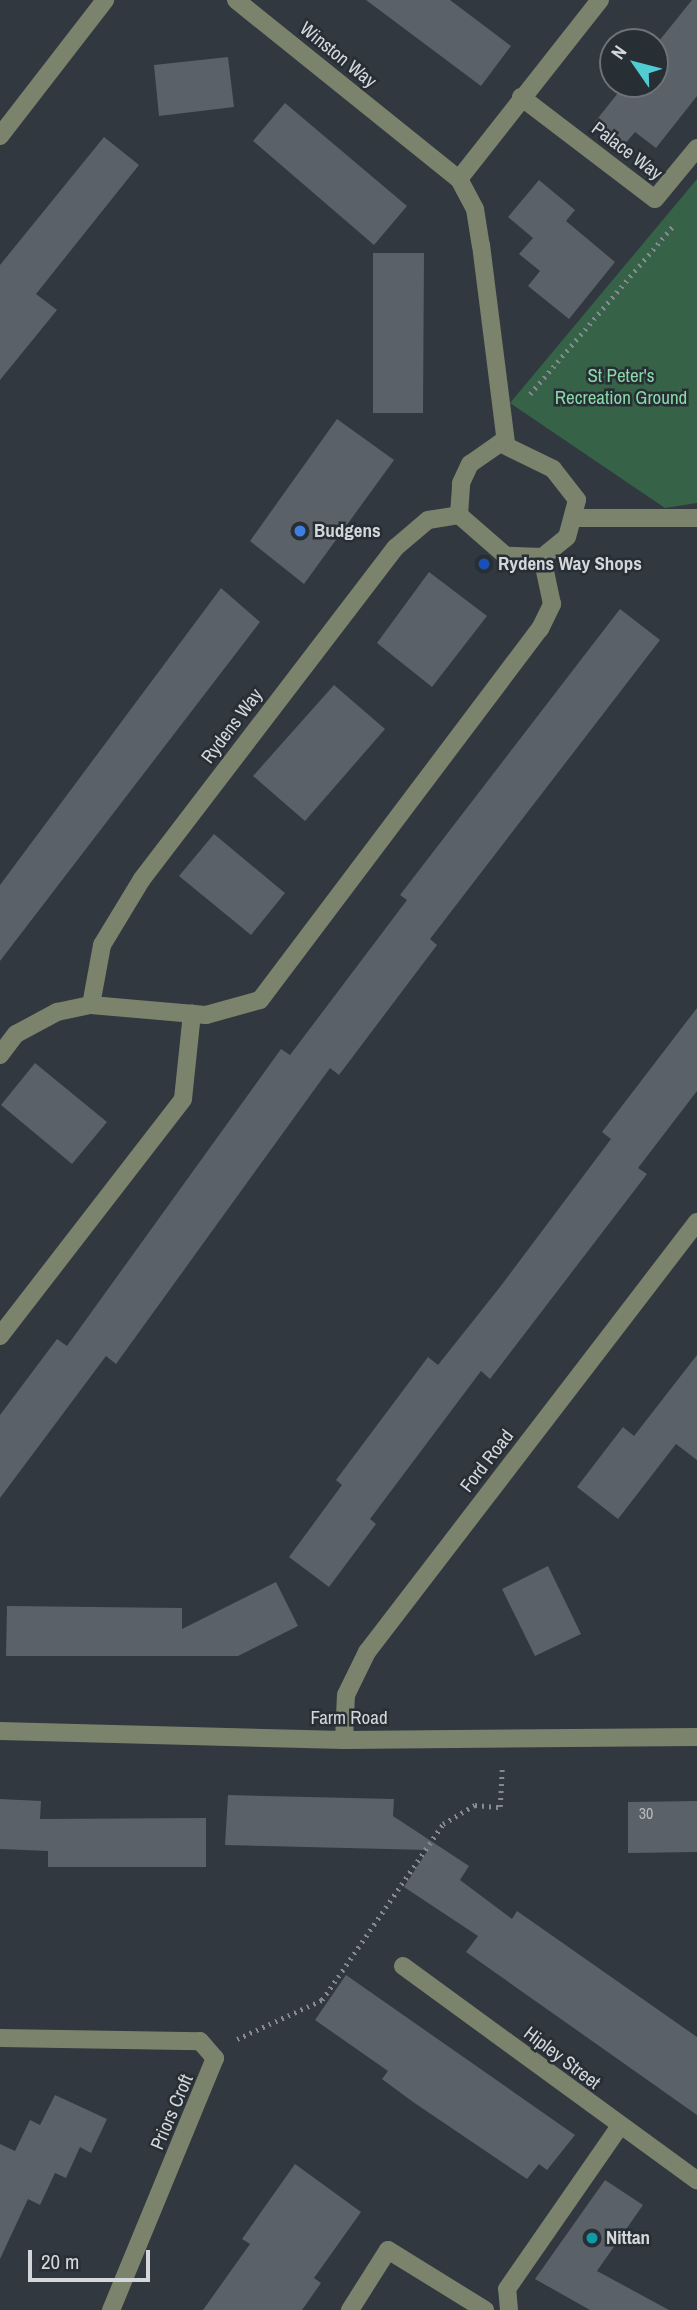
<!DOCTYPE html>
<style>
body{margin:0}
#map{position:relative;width:697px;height:2310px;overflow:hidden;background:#31383f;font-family:"Archivo Narrow",sans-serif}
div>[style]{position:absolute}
.green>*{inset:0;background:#366248}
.building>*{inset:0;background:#5a6168}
.path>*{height:4.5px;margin-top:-2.25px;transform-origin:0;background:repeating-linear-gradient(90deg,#848a8f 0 2px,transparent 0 7px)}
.minor>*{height:18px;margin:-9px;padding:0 9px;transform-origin:9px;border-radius:9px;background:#7b836d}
.dots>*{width:19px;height:19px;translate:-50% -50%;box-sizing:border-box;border:4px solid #272e34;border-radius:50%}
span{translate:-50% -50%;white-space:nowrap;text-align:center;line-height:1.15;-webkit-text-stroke:5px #272e34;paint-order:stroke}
.number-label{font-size:16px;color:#b5babe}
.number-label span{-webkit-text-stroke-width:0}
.street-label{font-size:19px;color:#d3d7db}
.park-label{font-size:19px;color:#89d9a9}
.poi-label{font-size:19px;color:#d3d7db;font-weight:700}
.left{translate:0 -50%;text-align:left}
.north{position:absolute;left:599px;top:28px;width:70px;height:70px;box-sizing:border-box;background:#272e34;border:2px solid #6c7277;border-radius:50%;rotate:305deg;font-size:19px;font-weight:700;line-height:28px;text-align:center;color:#d3d7db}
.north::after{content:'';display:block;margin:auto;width:24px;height:32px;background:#51ccd3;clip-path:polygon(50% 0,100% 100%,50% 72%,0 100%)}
.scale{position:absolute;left:28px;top:2250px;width:122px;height:32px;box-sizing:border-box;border:4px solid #d3d7db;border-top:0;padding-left:9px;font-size:21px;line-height:24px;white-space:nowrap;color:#d3d7db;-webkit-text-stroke:5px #272e34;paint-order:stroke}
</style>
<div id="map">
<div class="green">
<i style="clip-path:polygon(697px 179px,697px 503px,665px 508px,510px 403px)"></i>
</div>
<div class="building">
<i style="clip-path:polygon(366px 0,450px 0,511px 46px,481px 86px)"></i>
<i style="clip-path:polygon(692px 0,697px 0,697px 96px,656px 148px,635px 132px,624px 145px,595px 122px,625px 84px,655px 84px,655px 46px)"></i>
<i style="clip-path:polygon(228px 57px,234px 107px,159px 116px,154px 65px)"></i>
<i style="clip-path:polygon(285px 103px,407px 206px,374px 245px,253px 141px)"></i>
<i style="clip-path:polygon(104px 137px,139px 165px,36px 294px,57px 310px,0 380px,0 265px)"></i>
<i style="clip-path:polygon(539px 180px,575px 210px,566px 221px,615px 262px,569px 319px,528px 286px,540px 271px,519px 254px,533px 238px,508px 217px)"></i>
<i style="clip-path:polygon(373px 253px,424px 253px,423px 413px,373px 413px)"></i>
<i style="clip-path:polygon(337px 419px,394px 460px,304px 584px,250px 541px)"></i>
<i style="clip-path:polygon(429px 572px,487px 616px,432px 687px,377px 643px)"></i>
<i style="clip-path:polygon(221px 588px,260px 622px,0 961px,0 885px)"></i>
<i style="clip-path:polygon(620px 609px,660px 640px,430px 939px,437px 945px,339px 1075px,330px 1068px,116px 1364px,106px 1356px,0 1498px,0 1415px,57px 1339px,67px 1346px,281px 1049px,290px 1055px,407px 900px,400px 895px)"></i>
<i style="clip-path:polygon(334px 685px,385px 729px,305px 821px,253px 776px)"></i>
<i style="clip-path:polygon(214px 834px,285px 893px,251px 935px,179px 876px)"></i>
<i style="clip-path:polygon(697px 1008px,697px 1091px,638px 1168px,647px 1174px,490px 1379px,481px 1371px,370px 1519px,376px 1524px,329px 1587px,289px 1557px,342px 1485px,336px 1480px,428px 1357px,438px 1365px,500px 1287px,611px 1139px,602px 1132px)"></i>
<i style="clip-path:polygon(35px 1063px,107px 1122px,72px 1164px,1px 1105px)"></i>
<i style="clip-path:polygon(697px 1355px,697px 1460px,676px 1444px,618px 1519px,577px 1487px,623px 1427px,634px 1436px)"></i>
<i style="clip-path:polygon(548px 1566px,581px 1634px,535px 1656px,502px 1589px)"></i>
<i style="clip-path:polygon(276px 1582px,298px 1626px,238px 1656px,6px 1656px,7px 1606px,182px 1608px,182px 1629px)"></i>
<i style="clip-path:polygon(228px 1795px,394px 1799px,393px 1816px,469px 1866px,460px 1880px,512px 1919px,517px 1911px,697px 2037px,697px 2115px,466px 1952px,478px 1936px,404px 1887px,428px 1850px,225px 1845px)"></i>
<i style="clip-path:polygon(0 1799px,41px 1801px,40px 1819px,206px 1818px,206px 1867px,48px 1867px,48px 1851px,0 1849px)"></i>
<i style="clip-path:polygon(697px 1801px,697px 1852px,628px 1853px,628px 1802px)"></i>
<i style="clip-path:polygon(346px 1975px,575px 2135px,547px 2170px,539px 2164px,527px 2179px,413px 2102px,382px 2079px,388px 2071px,315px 2020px)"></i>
<i style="clip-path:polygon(55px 2095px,107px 2119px,91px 2153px,80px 2147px,66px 2178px,55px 2173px,40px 2205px,28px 2199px,0 2259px,0 2144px,15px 2151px,30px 2120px,40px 2125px)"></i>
<i style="clip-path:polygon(295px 2164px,361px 2212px,314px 2278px,321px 2283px,302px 2310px,203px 2310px,250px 2244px,242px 2239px)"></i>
<i style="clip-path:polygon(605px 2180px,643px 2205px,597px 2271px,669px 2310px,590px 2310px,535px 2279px)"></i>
</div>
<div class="path">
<i style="left:530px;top:394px;width:222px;rotate:-49.6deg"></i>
<i style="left:237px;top:2039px;width:94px;rotate:-24.6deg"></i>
<i style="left:322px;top:2000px;width:214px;rotate:-55.5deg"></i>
<i style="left:443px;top:1824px;width:37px;rotate:-31deg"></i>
<i style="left:475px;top:1805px;width:25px;rotate:5deg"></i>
<i style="left:500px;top:1807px;width:38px;rotate:-87deg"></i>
</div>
<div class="minor">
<i style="left:236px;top:0;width:286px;rotate:38.8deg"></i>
<i style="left:459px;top:179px;width:34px;rotate:62deg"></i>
<i style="left:475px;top:209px;width:36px;rotate:81deg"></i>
<i style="left:481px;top:245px;width:199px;rotate:82.8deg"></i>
<i style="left:521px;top:97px;width:168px;rotate:37.3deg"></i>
<i style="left:655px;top:199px;width:66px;rotate:-50.5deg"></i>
<i style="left:0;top:136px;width:172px;rotate:-52.3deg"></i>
<i style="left:459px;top:179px;width:228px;rotate:-51.8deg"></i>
<i style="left:500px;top:443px;width:59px;rotate:26.1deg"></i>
<i style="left:553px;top:469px;width:39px;rotate:52deg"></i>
<i style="left:577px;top:500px;width:38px;rotate:105deg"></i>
<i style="left:567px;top:537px;width:32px;rotate:141deg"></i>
<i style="left:542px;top:557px;width:36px;rotate:-178deg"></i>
<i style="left:506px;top:556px;width:62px;rotate:-138.9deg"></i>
<i style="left:459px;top:515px;width:32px;rotate:-86deg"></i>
<i style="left:461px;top:483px;width:21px;rotate:-65deg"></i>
<i style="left:470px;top:464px;width:37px;rotate:-35deg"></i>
<i style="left:576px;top:518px;width:121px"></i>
<i style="left:91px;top:1005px;width:61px;rotate:-79.6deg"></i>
<i style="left:102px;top:945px;width:77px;rotate:-58.8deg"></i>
<i style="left:142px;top:879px;width:417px;rotate:-52.6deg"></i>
<i style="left:395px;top:548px;width:43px;rotate:-40.3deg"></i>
<i style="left:428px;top:520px;width:31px;rotate:-9deg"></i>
<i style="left:0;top:1055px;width:26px;rotate:-53deg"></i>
<i style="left:16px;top:1034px;width:47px;rotate:-28.2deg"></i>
<i style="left:57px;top:1012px;width:35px;rotate:-12deg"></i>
<i style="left:91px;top:1005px;width:115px;rotate:5deg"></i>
<i style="left:206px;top:1015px;width:56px;rotate:-15.5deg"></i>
<i style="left:260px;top:1000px;width:465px;rotate:-53deg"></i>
<i style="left:540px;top:629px;width:28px;rotate:-64deg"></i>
<i style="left:552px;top:604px;width:48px;rotate:-102deg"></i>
<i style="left:0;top:1336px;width:299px;rotate:-52.3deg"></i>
<i style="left:183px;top:1099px;width:86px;rotate:-84deg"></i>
<i style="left:0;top:1731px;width:344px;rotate:1.5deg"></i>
<i style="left:344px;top:1740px;width:353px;rotate:-0.5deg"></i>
<i style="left:344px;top:1740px;width:45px;rotate:-87.5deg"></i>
<i style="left:346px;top:1695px;width:48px;rotate:-64deg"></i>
<i style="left:367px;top:1652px;width:542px;rotate:-52.5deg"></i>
<i style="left:403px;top:1966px;width:364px;rotate:36.1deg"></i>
<i style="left:0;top:2038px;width:200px;rotate:0.9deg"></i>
<i style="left:200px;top:2041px;width:23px;rotate:49deg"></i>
<i style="left:215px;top:2058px;width:273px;rotate:112.4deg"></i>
<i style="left:350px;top:2310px;width:71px;rotate:-57.7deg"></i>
<i style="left:388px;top:2250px;width:114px;rotate:31.7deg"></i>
<i style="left:509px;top:2310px;width:21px;rotate:-95deg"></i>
<i style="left:507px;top:2289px;width:197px;rotate:-55.3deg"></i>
</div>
<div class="dots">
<i style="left:300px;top:531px;background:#3f7fe0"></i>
<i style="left:484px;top:564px;background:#1a4fb4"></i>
<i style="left:592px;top:2238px;background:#0f9aa8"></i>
</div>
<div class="number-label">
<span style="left:646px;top:1813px">30</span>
</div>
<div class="street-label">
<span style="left:338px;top:55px;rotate:39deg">Winston Way</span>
<span style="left:627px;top:151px;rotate:37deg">Palace Way</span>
<span style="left:232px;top:726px;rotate:-53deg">Rydens Way</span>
<span style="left:487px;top:1461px;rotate:-52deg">Ford Road</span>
<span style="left:349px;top:1718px">Farm Road</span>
<span style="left:562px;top:2058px;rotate:37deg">Hipley Street</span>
<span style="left:172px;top:2112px;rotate:-67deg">Priors Croft</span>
</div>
<div class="park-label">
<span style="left:621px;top:387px">St Peter's<br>Recreation Ground</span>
</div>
<div class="poi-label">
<span class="left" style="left:314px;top:531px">Budgens</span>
<span class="left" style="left:498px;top:564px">Rydens Way Shops</span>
<span class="left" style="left:606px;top:2238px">Nittan</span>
</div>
<div class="north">N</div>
<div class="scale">20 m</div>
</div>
